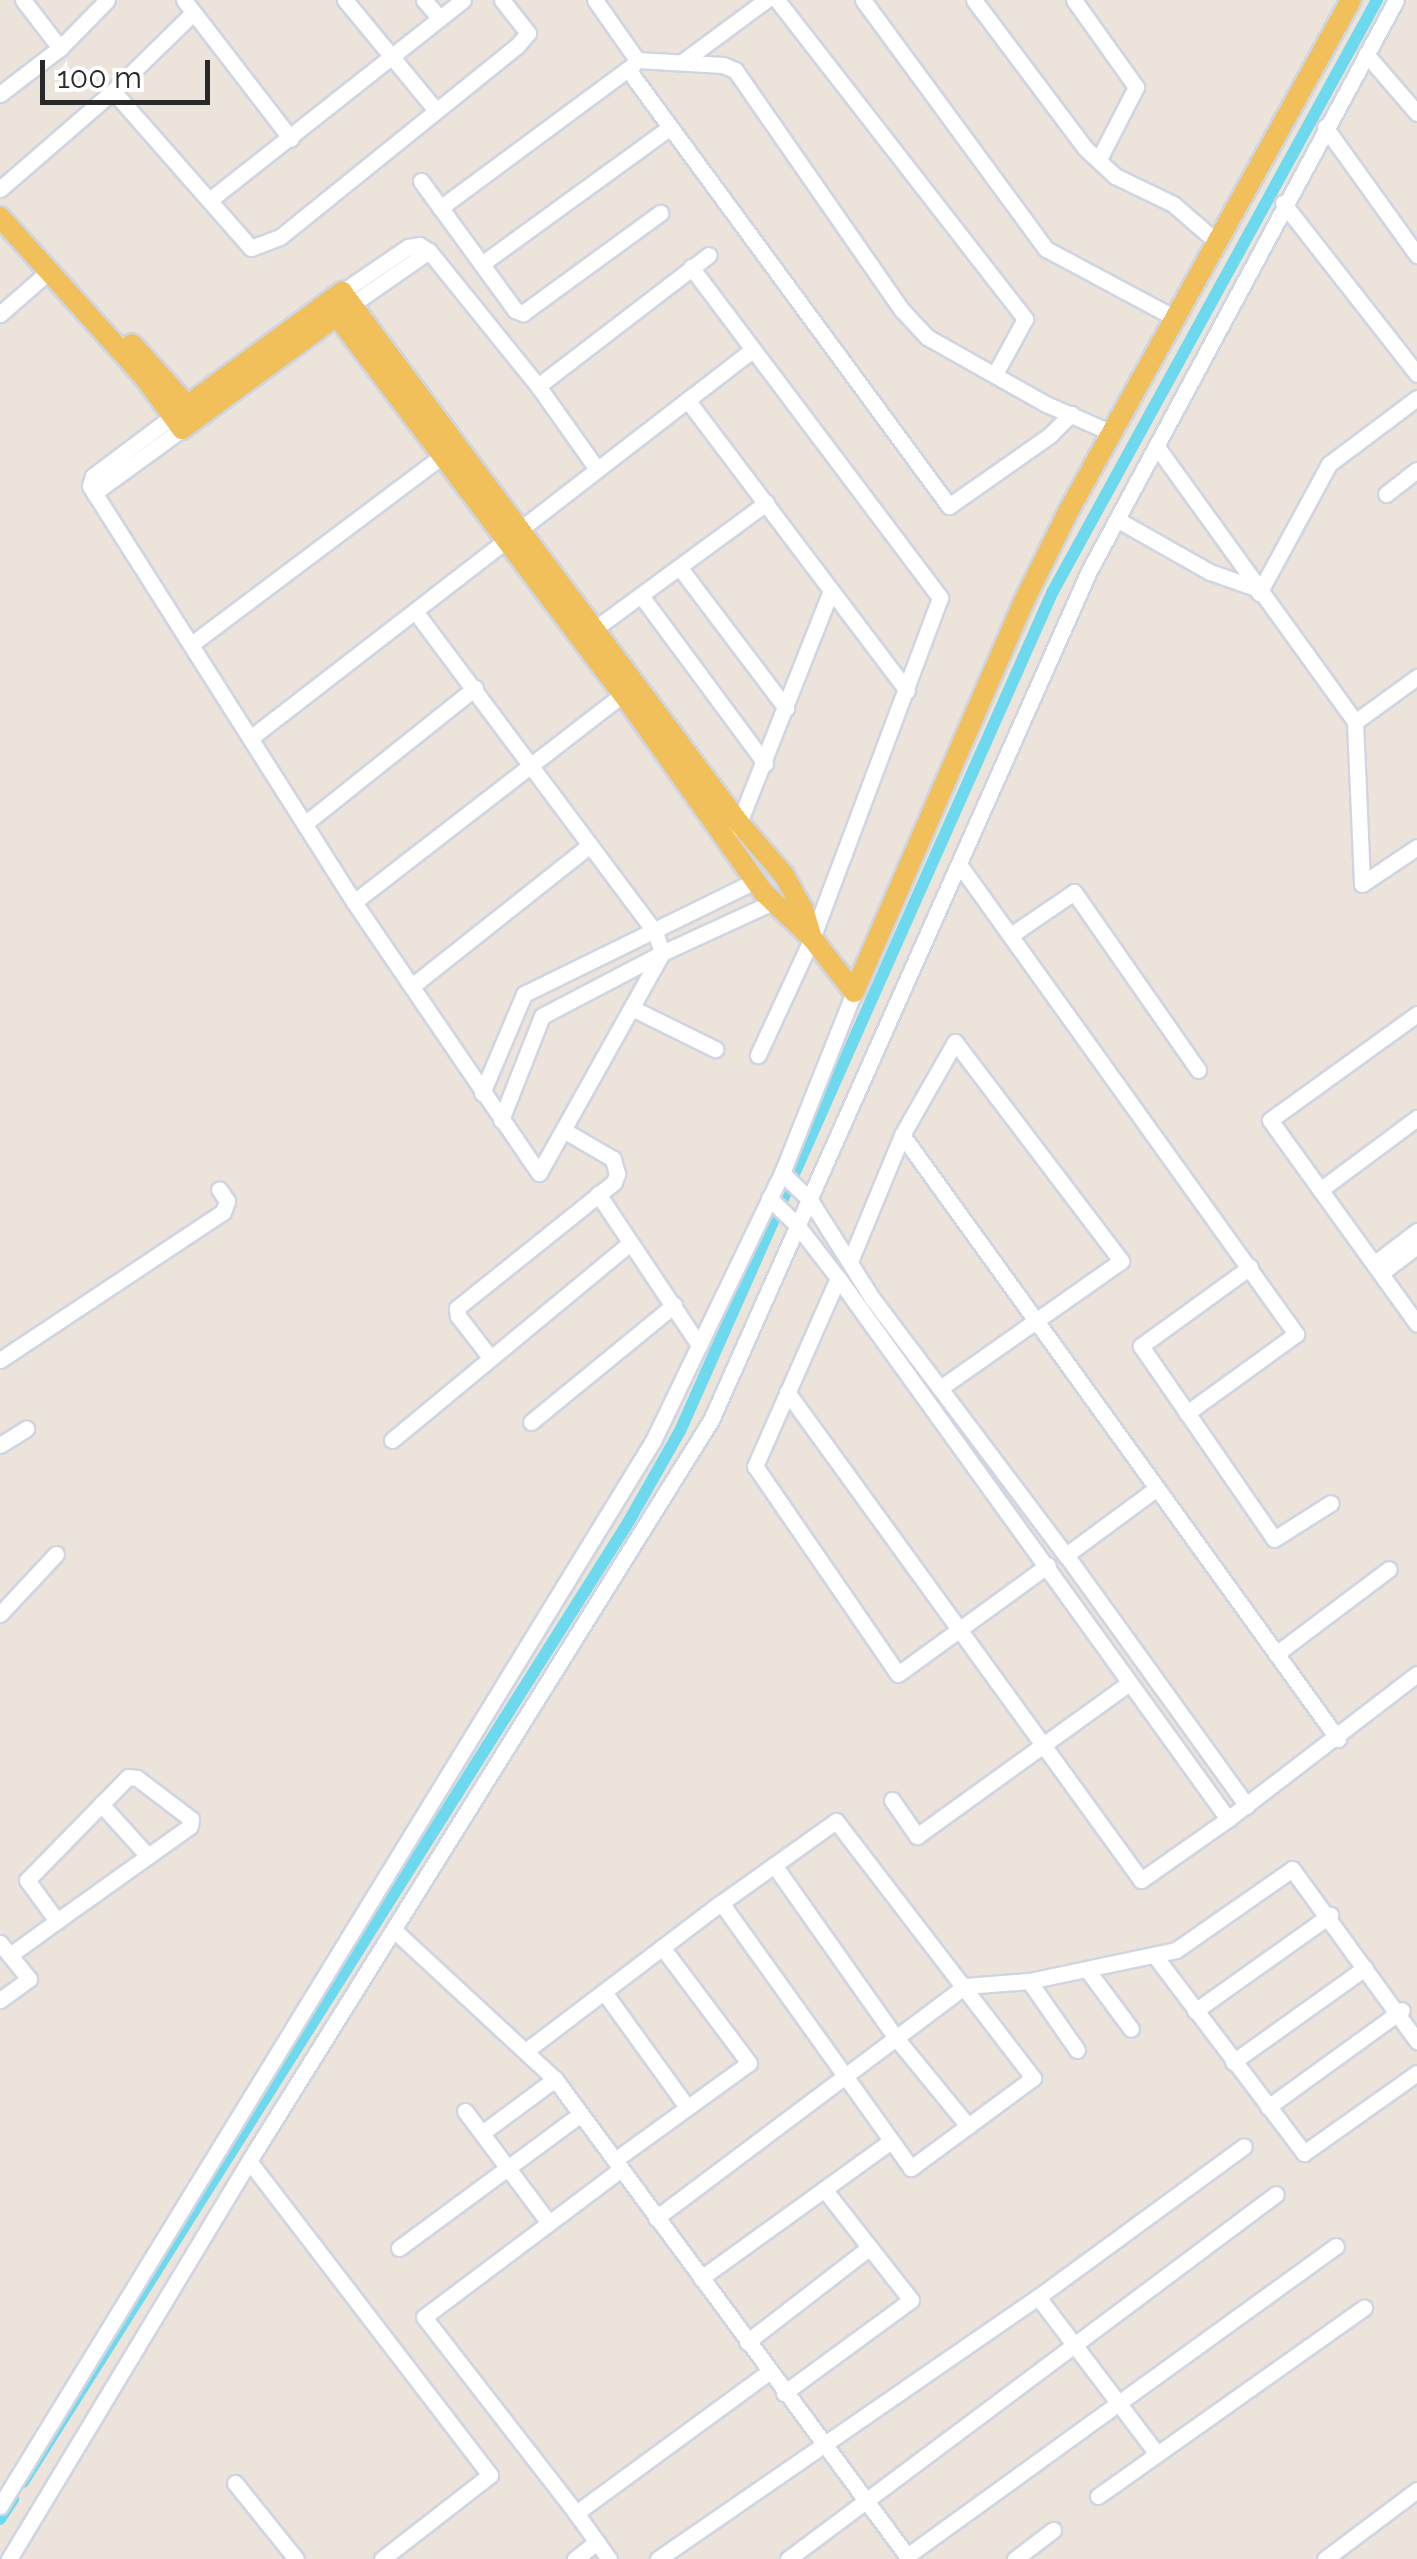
<!DOCTYPE html>
<style>
body{margin:0}
#map{position:relative;width:1417px;height:2559px;overflow:hidden;background:#ece3db;font-family:Raleway,sans-serif}
div>[style]{position:absolute}
.canal>*{height:12px;margin:-6px;padding:0 6px;transform-origin:6px;border-radius:6px;background:#6dd9ef}
.roads{filter:drop-shadow(2px 0 #d0d5e2) drop-shadow(-2px 0 #d0d5e2) drop-shadow(0 2px #d0d5e2) drop-shadow(0 -2px #d0d5e2)}
.minor>*{height:15px;margin:-7.5px;padding:0 7.5px;transform-origin:7.5px;border-radius:7.5px;background:#fff}
.major>*{height:20px;margin:-10px;padding:0 10px;transform-origin:10px;border-radius:10px;background:#f1c05a}
span{translate:-50% -50%;white-space:nowrap;text-align:center;line-height:1.15;-webkit-text-stroke:8px #fff;paint-order:stroke}
.scale{position:absolute;left:40px;top:60px;width:170px;height:45px;box-sizing:border-box;border:5px solid #292929;border-top:0;padding-left:12px;font-size:30px;line-height:35px;white-space:nowrap;color:#292929;-webkit-text-stroke:8px #fff;paint-order:stroke}
</style>
<div id="map">
<div class="canal">
<i style="left:23px;top:2482px;width:1136px;rotate:-57.76deg"></i>
<i style="left:629px;top:1521px;width:103px;rotate:-60.5deg"></i>
<i style="left:680px;top:1431px;width:917px;rotate:-66.06deg"></i>
<i style="left:1052px;top:593px;width:676px;rotate:-61.27deg"></i>
<i style="left:0;top:2519px;width:24px;rotate:-57deg"></i>
</div>
<div class="roads">
<div class="minor">
<i style="left:23px;top:0;width:61px;rotate:52.4deg"></i>
<i style="left:184px;top:0;width:175px;rotate:52.4deg"></i>
<i style="left:345px;top:0;width:140px;rotate:50.5deg"></i>
<i style="left:424px;top:0;width:23px;rotate:49deg"></i>
<i style="left:595px;top:0;width:73px;rotate:55deg"></i>
<i style="left:637px;top:60px;width:86px;rotate:3.3deg"></i>
<i style="left:723px;top:65px;width:13px;rotate:23deg"></i>
<i style="left:735px;top:70px;width:292px;rotate:55.2deg"></i>
<i style="left:902px;top:310px;width:37px;rotate:47deg"></i>
<i style="left:927px;top:337px;width:137px;rotate:29.4deg"></i>
<i style="left:1046px;top:404px;width:70px;rotate:23.6deg"></i>
<i style="left:777px;top:0;width:404px;rotate:52.1deg"></i>
<i style="left:1025px;top:319px;width:63px;rotate:118.6deg"></i>
<i style="left:863px;top:0;width:309px;rotate:53.7deg"></i>
<i style="left:1046px;top:249px;width:146px;rotate:28.1deg"></i>
<i style="left:974px;top:0;width:185px;rotate:53.1deg"></i>
<i style="left:1085px;top:148px;width:41px;rotate:43deg"></i>
<i style="left:1115px;top:176px;width:64px;rotate:25.8deg"></i>
<i style="left:1173px;top:204px;width:60px;rotate:40.9deg"></i>
<i style="left:1074px;top:0;width:107px;rotate:54.5deg"></i>
<i style="left:1136px;top:87px;width:81px;rotate:117.2deg"></i>
<i style="left:1366px;top:54px;width:78px;rotate:49.2deg"></i>
<i style="left:682px;top:62px;width:104px;rotate:-36.4deg"></i>
<i style="left:629px;top:71px;width:540px;rotate:53.66deg"></i>
<i style="left:949px;top:506px;width:123px;rotate:-35.1deg"></i>
<i style="left:1050px;top:435px;width:30px;rotate:-45deg"></i>
<i style="left:113px;top:91px;width:209px;rotate:48.7deg"></i>
<i style="left:251px;top:248px;width:31px;rotate:-21deg"></i>
<i style="left:280px;top:237px;width:304px;rotate:-38.9deg"></i>
<i style="left:517px;top:46px;width:17px;rotate:-50deg"></i>
<i style="left:528px;top:33px;width:42px;rotate:-128.2deg"></i>
<i style="left:0;top:94px;width:76px;rotate:-37.5deg"></i>
<i style="left:60px;top:48px;width:67px;rotate:-45.6deg"></i>
<i style="left:1325px;top:127px;width:158px;rotate:54.3deg"></i>
<i style="left:421px;top:181px;width:160px;rotate:53.9deg"></i>
<i style="left:515px;top:310px;width:9px;rotate:21deg"></i>
<i style="left:523px;top:313px;width:170px;rotate:-36.1deg"></i>
<i style="left:0;top:189px;width:150px;rotate:-40.9deg"></i>
<i style="left:113px;top:91px;width:110px;rotate:-44.3deg"></i>
<i style="left:211px;top:199px;width:321px;rotate:-38.3deg"></i>
<i style="left:1283px;top:203px;width:217px;rotate:51.9deg"></i>
<i style="left:440px;top:208px;width:240px;rotate:-36.5deg"></i>
<i style="left:483px;top:263px;width:230px;rotate:-36deg"></i>
<i style="left:691px;top:267px;width:414px;rotate:53deg"></i>
<i style="left:940px;top:598px;width:363px;rotate:110.6deg"></i>
<i style="left:812px;top:938px;width:129px;rotate:114.8deg"></i>
<i style="left:342px;top:292px;width:80px;rotate:-34.3deg"></i>
<i style="left:408px;top:247px;width:11px;rotate:-10deg"></i>
<i style="left:419px;top:245px;width:12px;rotate:31deg"></i>
<i style="left:429px;top:251px;width:174px;rotate:51.1deg"></i>
<i style="left:538px;top:386px;width:102px;rotate:54.6deg"></i>
<i style="left:351px;top:305px;width:95px;rotate:-34.7deg"></i>
<i style="left:0;top:314px;width:62px;rotate:-41.1deg"></i>
<i style="left:538px;top:386px;width:215px;rotate:-37.5deg"></i>
<i style="left:688px;top:401px;width:363px;rotate:52.9deg"></i>
<i style="left:173px;top:416px;width:100px;rotate:143.1deg"></i>
<i style="left:93px;top:476px;width:10px;rotate:107deg"></i>
<i style="left:90px;top:486px;width:493px;rotate:57.6deg"></i>
<i style="left:354px;top:902px;width:328px;rotate:55.7deg"></i>
<i style="left:539px;top:1173px;width:252px;rotate:-60.8deg"></i>
<i style="left:662px;top:953px;width:22px;rotate:-108deg"></i>
<i style="left:655px;top:932px;width:399px;rotate:-126.8deg"></i>
<i style="left:1157px;top:447px;width:339px;rotate:54.2deg"></i>
<i style="left:1355px;top:722px;width:162px;rotate:87.5deg"></i>
<i style="left:94px;top:493px;width:109px;rotate:-36deg"></i>
<i style="left:1386px;top:494px;width:39px;rotate:-38deg"></i>
<i style="left:1118px;top:520px;width:106px;rotate:29.5deg"></i>
<i style="left:1210px;top:572px;width:49px;rotate:19.2deg"></i>
<i style="left:680px;top:568px;width:176px;rotate:52.9deg"></i>
<i style="left:1259px;top:593px;width:147px;rotate:-61.5deg"></i>
<i style="left:1329px;top:464px;width:110px;rotate:-36.9deg"></i>
<i style="left:642px;top:597px;width:207px;rotate:53.5deg"></i>
<i style="left:589px;top:633px;width:220px;rotate:-36.3deg"></i>
<i style="left:193px;top:643px;width:321px;rotate:-36.9deg"></i>
<i style="left:1355px;top:722px;width:77px;rotate:-36deg"></i>
<i style="left:253px;top:736px;width:631px;rotate:-37.72deg"></i>
<i style="left:307px;top:822px;width:215px;rotate:-38.6deg"></i>
<i style="left:737px;top:828px;width:253px;rotate:-68.4deg"></i>
<i style="left:961px;top:867px;width:575px;rotate:54.35deg"></i>
<i style="left:1296px;top:1334px;width:135px;rotate:144.1deg"></i>
<i style="left:1362px;top:884px;width:66px;rotate:-33.9deg"></i>
<i style="left:354px;top:902px;width:346px;rotate:-37.7deg"></i>
<i style="left:1011px;top:935px;width:76px;rotate:-34.3deg"></i>
<i style="left:1074px;top:892px;width:217px;rotate:55.1deg"></i>
<i style="left:412px;top:986px;width:227px;rotate:-38.4deg"></i>
<i style="left:632px;top:1008px;width:93px;rotate:26.3deg"></i>
<i style="left:1417px;top:1014px;width:181px;rotate:144.2deg"></i>
<i style="left:1270px;top:1120px;width:251px;rotate:54.2deg"></i>
<i style="left:482px;top:1093px;width:108px;rotate:-67deg"></i>
<i style="left:524px;top:994px;width:257px;rotate:-26.1deg"></i>
<i style="left:501px;top:1120px;width:112px;rotate:-68.5deg"></i>
<i style="left:542px;top:1016px;width:136px;rotate:-27.7deg"></i>
<i style="left:662px;top:953px;width:122px;rotate:-24.7deg"></i>
<i style="left:902px;top:1135px;width:745px;rotate:54.18deg"></i>
<i style="left:782px;top:1173px;width:39px;rotate:44deg"></i>
<i style="left:810px;top:1200px;width:116px;rotate:57.7deg"></i>
<i style="left:872px;top:1298px;width:322px;rotate:53deg"></i>
<i style="left:1066px;top:1555px;width:309px;rotate:54.2deg"></i>
<i style="left:1320px;top:1190px;width:121px;rotate:-36.6deg"></i>
<i style="left:598px;top:1194px;width:182px;rotate:56.2deg"></i>
<i style="left:769px;top:1198px;width:39px;rotate:44deg"></i>
<i style="left:797px;top:1225px;width:67px;rotate:52.3deg"></i>
<i style="left:838px;top:1278px;width:667px;rotate:54.21deg"></i>
<i style="left:1228px;top:1819px;width:238px;rotate:-37.5deg"></i>
<i style="left:851px;top:1259px;width:134px;rotate:-67.6deg"></i>
<i style="left:902px;top:1135px;width:107px;rotate:-60.3deg"></i>
<i style="left:955px;top:1042px;width:275px;rotate:52.8deg"></i>
<i style="left:1121px;top:1261px;width:219px;rotate:144.9deg"></i>
<i style="left:1375px;top:1263px;width:53px;rotate:-37.3deg"></i>
<i style="left:1250px;top:1267px;width:135px;rotate:144.1deg"></i>
<i style="left:1141px;top:1346px;width:234px;rotate:55.4deg"></i>
<i style="left:1274px;top:1539px;width:67px;rotate:-32.3deg"></i>
<i style="left:1381px;top:1273px;width:45px;rotate:-36.9deg"></i>
<i style="left:838px;top:1278px;width:206px;rotate:113.8deg"></i>
<i style="left:755px;top:1466px;width:252px;rotate:55.5deg"></i>
<i style="left:898px;top:1674px;width:185px;rotate:-36deg"></i>
<i style="left:489px;top:1356px;width:51px;rotate:-127.8deg"></i>
<i style="left:458px;top:1316px;width:8px;rotate:-97deg"></i>
<i style="left:457px;top:1308px;width:201px;rotate:-38.7deg"></i>
<i style="left:614px;top:1182px;width:9px;rotate:-69deg"></i>
<i style="left:617px;top:1174px;width:16px;rotate:-105deg"></i>
<i style="left:613px;top:1159px;width:56px;rotate:-149.7deg"></i>
<i style="left:0;top:1360px;width:268px;rotate:-33.6deg"></i>
<i style="left:223px;top:1212px;width:12px;rotate:-70deg"></i>
<i style="left:227px;top:1201px;width:14px;rotate:-124deg"></i>
<i style="left:787px;top:1392px;width:603px;rotate:54.04deg"></i>
<i style="left:1141px;top:1880px;width:106px;rotate:-35deg"></i>
<i style="left:531px;top:1422px;width:185px;rotate:-39.3deg"></i>
<i style="left:392px;top:1440px;width:309px;rotate:-39.6deg"></i>
<i style="left:0;top:1445px;width:31px;rotate:-32deg"></i>
<i style="left:1066px;top:1555px;width:113px;rotate:-36.4deg"></i>
<i style="left:0;top:1614px;width:82px;rotate:-47deg"></i>
<i style="left:1276px;top:1654px;width:141px;rotate:-37deg"></i>
<i style="left:892px;top:1800px;width:44px;rotate:55.2deg"></i>
<i style="left:917px;top:1836px;width:261px;rotate:-35.8deg"></i>
<i style="left:101px;top:1804px;width:70px;rotate:47.9deg"></i>
<i style="left:774px;top:1865px;width:212px;rotate:54.8deg"></i>
<i style="left:896px;top:2038px;width:114px;rotate:50.7deg"></i>
<i style="left:394px;top:1930px;width:219px;rotate:42.8deg"></i>
<i style="left:555px;top:2079px;width:593px;rotate:53.57deg"></i>
<i style="left:907px;top:2556px;width:529px;rotate:-35.85deg"></i>
<i style="left:0;top:1943px;width:46px;rotate:51.1deg"></i>
<i style="left:29px;top:1979px;width:36px;rotate:144deg"></i>
<i style="left:10px;top:1955px;width:58px;rotate:-35.9deg"></i>
<i style="left:57px;top:1921px;width:163px;rotate:-35.5deg"></i>
<i style="left:190px;top:1826px;width:7px;rotate:-82deg"></i>
<i style="left:191px;top:1819px;width:68px;rotate:-142.8deg"></i>
<i style="left:137px;top:1778px;width:9px;rotate:-174deg"></i>
<i style="left:128px;top:1777px;width:144px;rotate:134.4deg"></i>
<i style="left:27px;top:1880px;width:51px;rotate:53.8deg"></i>
<i style="left:1155px;top:1956px;width:247px;rotate:52.9deg"></i>
<i style="left:1304px;top:2153px;width:138px;rotate:-35.3deg"></i>
<i style="left:1088px;top:1971px;width:72px;rotate:53.4deg"></i>
<i style="left:1029px;top:1981px;width:84px;rotate:55.2deg"></i>
<i style="left:604px;top:1992px;width:142px;rotate:54.2deg"></i>
<i style="left:1195px;top:2011px;width:166px;rotate:-35.4deg"></i>
<i style="left:527px;top:2050px;width:243px;rotate:-37.2deg"></i>
<i style="left:721px;top:1903px;width:141px;rotate:-35.5deg"></i>
<i style="left:836px;top:1821px;width:324px;rotate:52.5deg"></i>
<i style="left:1033px;top:2078px;width:152px;rotate:143.6deg"></i>
<i style="left:911px;top:2168px;width:326px;rotate:-125.6deg"></i>
<i style="left:1233px;top:2062px;width:162px;rotate:-35.5deg"></i>
<i style="left:1268px;top:2107px;width:165px;rotate:-35.9deg"></i>
<i style="left:465px;top:2111px;width:140px;rotate:53.1deg"></i>
<i style="left:482px;top:2133px;width:91px;rotate:-36.5deg"></i>
<i style="left:615px;top:2160px;width:165px;rotate:-35.9deg"></i>
<i style="left:749px;top:2063px;width:145px;rotate:-126.9deg"></i>
<i style="left:249px;top:2161px;width:396px;rotate:52.5deg"></i>
<i style="left:490px;top:2475px;width:137px;rotate:142.1deg"></i>
<i style="left:621px;top:2169px;width:246px;rotate:143.1deg"></i>
<i style="left:424px;top:2317px;width:248px;rotate:52.2deg"></i>
<i style="left:576px;top:2513px;width:239px;rotate:-36.2deg"></i>
<i style="left:656px;top:2218px;width:386px;rotate:-36.9deg"></i>
<i style="left:965px;top:1986px;width:64px;rotate:-4.5deg"></i>
<i style="left:1029px;top:1981px;width:150px;rotate:-11.9deg"></i>
<i style="left:1176px;top:1950px;width:141px;rotate:-34.9deg"></i>
<i style="left:1292px;top:1869px;width:213px;rotate:54deg"></i>
<i style="left:399px;top:2248px;width:226px;rotate:-36.4deg"></i>
<i style="left:701px;top:2278px;width:234px;rotate:-35.8deg"></i>
<i style="left:1038px;top:2297px;width:197px;rotate:52.8deg"></i>
<i style="left:747px;top:2342px;width:155px;rotate:-37.7deg"></i>
<i style="left:784px;top:2393px;width:157px;rotate:-36.2deg"></i>
<i style="left:911px;top:2300px;width:141px;rotate:-128.1deg"></i>
<i style="left:235px;top:2483px;width:97px;rotate:51.2deg"></i>
<i style="left:1098px;top:2496px;width:326px;rotate:-35.3deg"></i>
<i style="left:0;top:2506px;width:1249px;rotate:-58.49deg"></i>
<i style="left:653px;top:1441px;width:297px;rotate:-64.3deg"></i>
<i style="left:782px;top:1173px;width:195px;rotate:-68.3deg"></i>
<i style="left:576px;top:2513px;width:57px;rotate:54.3deg"></i>
<i style="left:9px;top:2559px;width:465px;rotate:-58.9deg"></i>
<i style="left:249px;top:2161px;width:873px;rotate:-58.06deg"></i>
<i style="left:711px;top:1420px;width:929px;rotate:-66deg"></i>
<i style="left:1089px;top:571px;width:648px;rotate:-61.74deg"></i>
<i style="left:575px;top:2559px;width:28px;rotate:-38deg"></i>
<i style="left:658px;top:2559px;width:462px;rotate:-34.6deg"></i>
<i style="left:1038px;top:2297px;width:255px;rotate:-36.2deg"></i>
<i style="left:788px;top:2559px;width:609px;rotate:-36.79deg"></i>
<i style="left:1015px;top:2559px;width:48px;rotate:-37.3deg"></i>
<i style="left:1325px;top:2559px;width:115px;rotate:-36.9deg"></i>
</div>
<div class="major">
<i style="left:0;top:217px;width:215px;rotate:48deg"></i>
<i style="left:144px;top:377px;width:64px;rotate:53.8deg"></i>
<i style="left:182px;top:429px;width:203px;rotate:-36.2deg"></i>
<i style="left:327px;top:303px;width:490px;rotate:52.9deg"></i>
<i style="left:623px;top:694px;width:242px;rotate:54.7deg"></i>
<i style="left:763px;top:892px;width:67px;rotate:43.2deg"></i>
<i style="left:812px;top:938px;width:68px;rotate:52.1deg"></i>
<i style="left:854px;top:992px;width:426px;rotate:-66.5deg"></i>
<i style="left:1024px;top:601px;width:102px;rotate:-63.7deg"></i>
<i style="left:1069px;top:510px;width:583px;rotate:-61.06deg"></i>
<i style="left:132px;top:344px;width:91px;rotate:48.1deg"></i>
<i style="left:173px;top:416px;width:210px;rotate:-36.3deg"></i>
<i style="left:342px;top:292px;width:663px;rotate:53.22deg"></i>
<i style="left:739px;top:823px;width:69px;rotate:49.1deg"></i>
<i style="left:784px;top:875px;width:39px;rotate:61deg"></i>
<i style="left:803px;top:909px;width:28px;rotate:73deg"></i>
</div>
</div>
<div class="scale">100 m</div>
</div>
